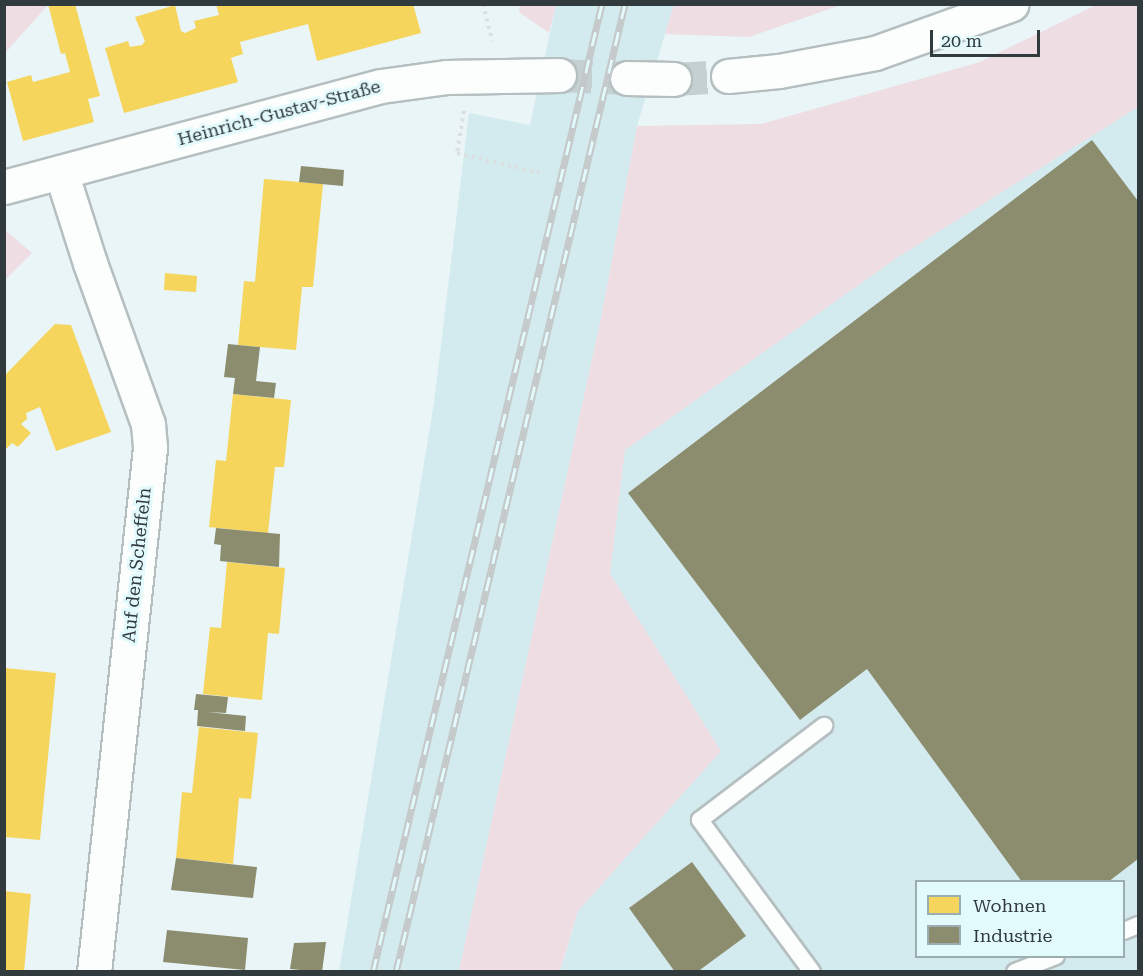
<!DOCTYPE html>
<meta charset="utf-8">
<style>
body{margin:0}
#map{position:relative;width:1143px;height:976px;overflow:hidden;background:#e9f5f7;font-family:"Roboto Serif",serif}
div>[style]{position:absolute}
.built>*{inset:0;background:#d3ebee}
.green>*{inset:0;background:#eedde3}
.homes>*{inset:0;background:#f6d55c}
.industry>*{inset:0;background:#8c8c6e}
.tertiary-tunnel>*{height:33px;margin-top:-16.5px;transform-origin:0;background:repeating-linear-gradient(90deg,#c4d0d2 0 33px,transparent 0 49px)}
.path>*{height:4px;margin-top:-2px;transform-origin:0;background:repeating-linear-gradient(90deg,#dbdfdf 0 3px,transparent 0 7.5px)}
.roads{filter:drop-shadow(2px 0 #b5bfc0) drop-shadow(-2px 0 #b5bfc0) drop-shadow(0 2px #b5bfc0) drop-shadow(0 -2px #b5bfc0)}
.service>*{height:16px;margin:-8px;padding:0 8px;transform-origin:8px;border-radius:8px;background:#fcfefe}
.minor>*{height:33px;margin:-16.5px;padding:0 16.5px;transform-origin:16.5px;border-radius:16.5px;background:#fcfefe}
.tertiary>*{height:33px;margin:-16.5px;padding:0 16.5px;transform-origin:16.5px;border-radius:16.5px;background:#fcfefe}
.rail>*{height:7px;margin-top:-3.5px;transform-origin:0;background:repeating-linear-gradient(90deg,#e3fafd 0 14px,#c5c8c9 0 28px);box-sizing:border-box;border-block:2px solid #c5c8c9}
span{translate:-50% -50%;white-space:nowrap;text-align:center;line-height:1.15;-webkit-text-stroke:6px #e3fafd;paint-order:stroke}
.street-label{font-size:18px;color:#313a3c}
.frame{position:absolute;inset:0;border:6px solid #313a3c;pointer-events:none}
.legend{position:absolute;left:915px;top:880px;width:210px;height:78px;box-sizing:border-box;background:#e3fafd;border:2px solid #9cadb0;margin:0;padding:8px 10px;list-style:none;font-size:18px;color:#313a3c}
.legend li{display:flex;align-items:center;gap:12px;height:30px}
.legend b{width:30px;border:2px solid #9cadb0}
.scale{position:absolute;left:930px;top:30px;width:110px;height:27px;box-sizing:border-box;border:3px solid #313a3c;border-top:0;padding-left:8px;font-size:18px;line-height:21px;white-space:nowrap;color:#313a3c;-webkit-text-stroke:4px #e3fafd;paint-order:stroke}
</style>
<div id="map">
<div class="built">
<i style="clip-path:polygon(556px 5px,674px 5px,637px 126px,601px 318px,459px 971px,339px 972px,434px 403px,469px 113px,530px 125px)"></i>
<i style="clip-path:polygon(evenodd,1138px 107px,1138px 971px,560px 972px,578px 911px,721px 751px,610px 574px,625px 450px,898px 257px,1138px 107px,916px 882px,1124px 882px,1124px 956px,916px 956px,916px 882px)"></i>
</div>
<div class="green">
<i style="clip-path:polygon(674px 4px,841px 4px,841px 5px,749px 37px,665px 34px)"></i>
<i style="clip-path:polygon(1098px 4px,1138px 5px,1138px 107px,898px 257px,625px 450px,610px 574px,721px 751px,578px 911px,560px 971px,459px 971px,601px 318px,637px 126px,761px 124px,980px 62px)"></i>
<i style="clip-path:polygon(5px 5px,48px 5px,5px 53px)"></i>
<i style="clip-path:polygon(520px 5px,556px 5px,549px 33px,519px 12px)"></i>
<i style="clip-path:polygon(5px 230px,32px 253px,5px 280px)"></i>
</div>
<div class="homes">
<i style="clip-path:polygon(48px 4px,75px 4px,100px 96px,88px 99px,94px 122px,23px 141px,7px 82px,31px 75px,33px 82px,70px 72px,65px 53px,61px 54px)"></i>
<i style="clip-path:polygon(216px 4px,413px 4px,421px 33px,317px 61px,308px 24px,240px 42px,243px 54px,231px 58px,238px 82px,124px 113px,105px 48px,128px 41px,130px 47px,142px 45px,145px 41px,135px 17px,175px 5px,181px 31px,185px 33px,196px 28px,194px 21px,219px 15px)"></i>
<i style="clip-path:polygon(264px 179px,323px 184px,313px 287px,302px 287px,296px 350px,238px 345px,244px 281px,255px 282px)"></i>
<i style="clip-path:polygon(165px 273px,197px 276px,196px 292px,164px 290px)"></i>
<i style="clip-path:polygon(55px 324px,71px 325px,111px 432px,56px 451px,40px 407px,26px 413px,27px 419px,21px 424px,31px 433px,18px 447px,12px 443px,4px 451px,4px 376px)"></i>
<i style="clip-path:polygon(233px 394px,291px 400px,284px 467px,275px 467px,268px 533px,209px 527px,216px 460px,226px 461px)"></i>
<i style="clip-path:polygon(227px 562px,285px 568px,279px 634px,268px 633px,262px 700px,203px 694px,210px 627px,221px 628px)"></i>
<i style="clip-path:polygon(5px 668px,56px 673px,40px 840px,5px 837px)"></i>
<i style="clip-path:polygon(199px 727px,258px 733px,251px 799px,239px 798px,233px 864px,176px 858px,182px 792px,192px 793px)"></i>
<i style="clip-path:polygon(4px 891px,31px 894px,24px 972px,4px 972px)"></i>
</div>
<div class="industry">
<i style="clip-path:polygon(1092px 140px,1138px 201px,1138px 859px,1108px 882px,1022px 882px,867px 669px,800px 720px,628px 493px)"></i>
<i style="clip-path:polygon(301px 166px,344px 170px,343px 186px,299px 182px)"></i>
<i style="clip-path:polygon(228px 344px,260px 347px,256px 381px,276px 383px,274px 398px,233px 394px,235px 378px,224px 377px)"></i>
<i style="clip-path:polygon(216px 528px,280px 534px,279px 567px,220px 561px,221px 545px,214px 544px)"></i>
<i style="clip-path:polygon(196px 694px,228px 697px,226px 713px,207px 712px,246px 716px,245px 731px,197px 726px,198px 710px,194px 710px)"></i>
<i style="clip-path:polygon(176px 858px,257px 867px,253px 898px,171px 890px)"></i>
<i style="clip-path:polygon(692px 862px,746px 936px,697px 972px,675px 972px,629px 908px)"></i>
<i style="clip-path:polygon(167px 930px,248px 938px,245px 970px,163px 962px)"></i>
<i style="clip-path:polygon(326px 942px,322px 972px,290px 969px,294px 943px)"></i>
</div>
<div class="tertiary-tunnel">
<i style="left:559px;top:75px;width:68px;rotate:2.5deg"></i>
<i style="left:674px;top:79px;width:54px;rotate:-3.2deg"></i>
</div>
<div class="path">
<i style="left:483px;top:4px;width:38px;rotate:76deg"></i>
<i style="left:464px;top:111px;width:43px;rotate:99.5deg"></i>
<i style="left:457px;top:153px;width:85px;rotate:13.5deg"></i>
</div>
<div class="roads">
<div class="service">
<i style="left:1124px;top:931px;width:15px;rotate:-23deg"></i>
<i style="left:812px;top:972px;width:189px;rotate:-126.4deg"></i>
<i style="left:700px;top:820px;width:156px;rotate:-37.2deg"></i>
<i style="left:1015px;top:972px;width:44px;rotate:-21.3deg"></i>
</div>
<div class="minor">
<i style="left:61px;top:172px;width:96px;rotate:72.3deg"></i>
<i style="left:90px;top:263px;width:171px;rotate:70.2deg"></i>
<i style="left:148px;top:424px;width:24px;rotate:85deg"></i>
<i style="left:150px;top:448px;width:527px;rotate:96.1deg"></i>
</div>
<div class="tertiary">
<i style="left:728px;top:76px;width:51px;rotate:-5.6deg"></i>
<i style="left:779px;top:71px;width:98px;rotate:-10.6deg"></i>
<i style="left:875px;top:53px;width:145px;rotate:-19.7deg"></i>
<i style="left:627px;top:78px;width:47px;rotate:1.2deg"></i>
<i style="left:4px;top:187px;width:390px;rotate:-15deg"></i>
<i style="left:381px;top:86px;width:67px;rotate:-7.8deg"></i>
<i style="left:447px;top:77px;width:112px;rotate:-1deg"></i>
</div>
</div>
<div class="rail">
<i style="left:373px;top:972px;width:995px;rotate:-76.69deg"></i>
<i style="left:396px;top:972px;width:995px;rotate:-76.69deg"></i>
</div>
<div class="street-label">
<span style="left:279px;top:113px;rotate:-15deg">Heinrich-Gustav-Straße</span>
<span style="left:137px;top:565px;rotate:-84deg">Auf den Scheffeln</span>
</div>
<div class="frame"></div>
<ul class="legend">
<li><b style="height:16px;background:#f6d55c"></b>Wohnen</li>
<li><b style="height:16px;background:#8c8c6e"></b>Industrie</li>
</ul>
<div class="scale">20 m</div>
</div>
